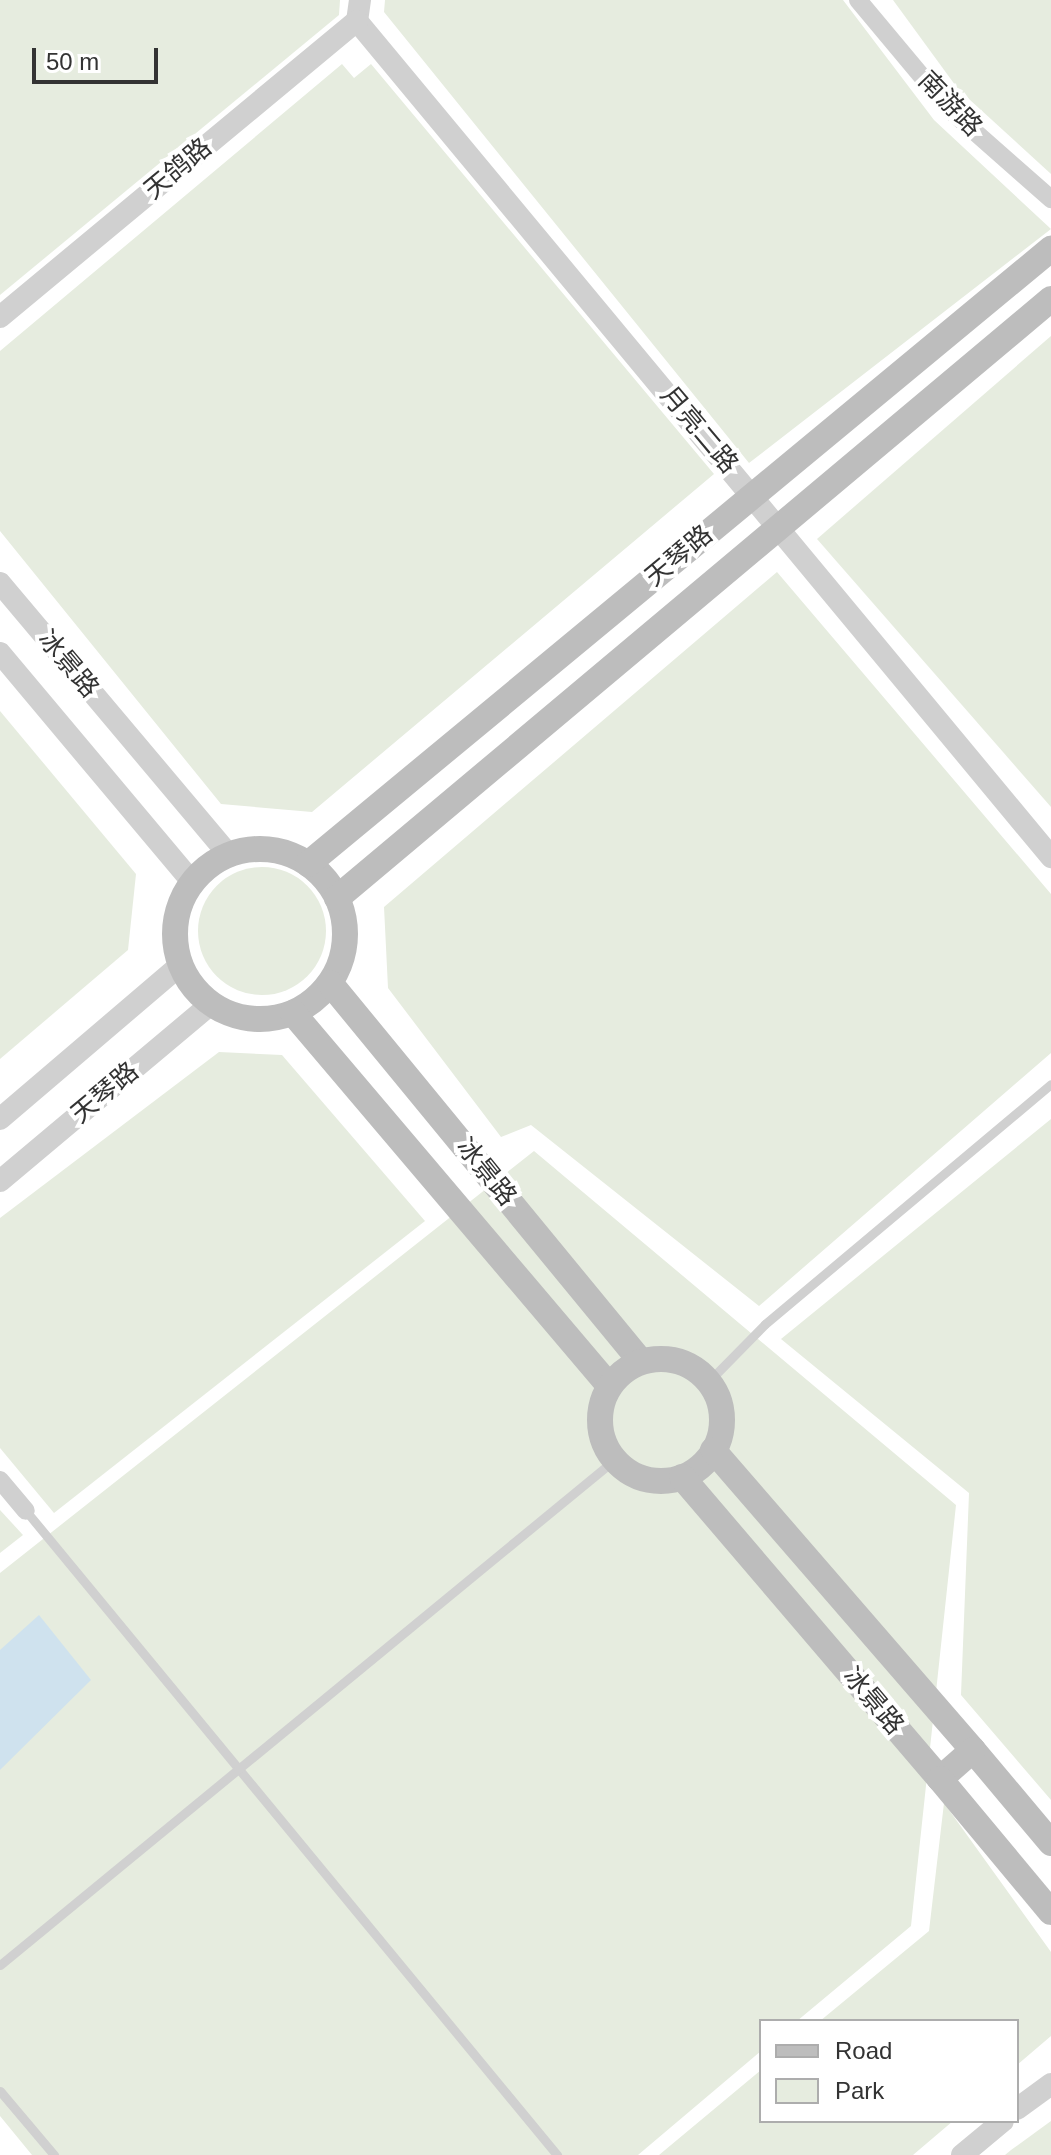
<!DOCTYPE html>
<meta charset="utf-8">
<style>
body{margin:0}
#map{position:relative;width:1051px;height:2155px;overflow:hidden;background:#fff;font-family:Helvetica,"Noto Sans SC",sans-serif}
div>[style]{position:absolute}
.green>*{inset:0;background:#e6ecdf}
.round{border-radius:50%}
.water>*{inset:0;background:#cfe2ee}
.service>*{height:9px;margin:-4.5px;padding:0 4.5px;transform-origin:4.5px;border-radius:4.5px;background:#d0d0d0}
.minor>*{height:18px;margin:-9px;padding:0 9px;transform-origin:9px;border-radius:9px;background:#d0d0d0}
.tertiary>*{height:22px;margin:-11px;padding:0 11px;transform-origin:11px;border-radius:11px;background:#d0d0d0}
.secondary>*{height:26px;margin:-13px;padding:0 13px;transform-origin:13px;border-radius:13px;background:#bdbdbd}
.secondary>.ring{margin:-13px;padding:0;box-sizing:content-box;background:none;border:26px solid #bdbdbd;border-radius:50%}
span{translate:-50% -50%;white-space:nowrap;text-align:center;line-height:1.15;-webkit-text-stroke:8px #fff;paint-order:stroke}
.street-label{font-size:26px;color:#333}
.legend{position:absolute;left:759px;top:2019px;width:260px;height:104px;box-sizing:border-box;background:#fff;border:2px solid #adadad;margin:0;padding:10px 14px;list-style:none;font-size:24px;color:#333}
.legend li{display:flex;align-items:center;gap:16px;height:40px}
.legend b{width:40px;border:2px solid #adadad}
.scale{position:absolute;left:32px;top:48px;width:126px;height:36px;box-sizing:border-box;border:4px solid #333;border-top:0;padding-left:10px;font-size:24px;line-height:28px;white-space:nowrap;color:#333;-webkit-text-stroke:6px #fff;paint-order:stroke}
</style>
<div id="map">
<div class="green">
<i style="clip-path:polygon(0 0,340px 0,339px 15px,0 295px)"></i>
<i style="clip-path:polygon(385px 0,843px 0,934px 120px,1051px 229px,749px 463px,384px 12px)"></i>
<i style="clip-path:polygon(893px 0,1051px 0,1051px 174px,958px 89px)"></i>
<i style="clip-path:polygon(342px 64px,354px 78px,371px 64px,714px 474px,312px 812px,221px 804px,0 531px,0 351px)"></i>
<i style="clip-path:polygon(1051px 336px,1051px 807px,817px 539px)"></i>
<i style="clip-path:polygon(777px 572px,1051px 894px,1051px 1053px,759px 1306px,531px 1125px,501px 1137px,388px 988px,384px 907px)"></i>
<i style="clip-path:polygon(0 711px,136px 874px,128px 950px,0 1059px)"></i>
<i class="round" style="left:198px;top:867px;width:128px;height:128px"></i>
<i style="clip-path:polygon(219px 1052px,282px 1055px,425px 1221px,54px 1513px,0 1448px,0 1218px)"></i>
<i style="clip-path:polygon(1051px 1119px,1051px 1800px,961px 1695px,969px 1493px,781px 1339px)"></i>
<i style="clip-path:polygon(534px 1151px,956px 1505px,911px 1926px,797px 2021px,761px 2021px,761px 2051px,638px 2155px,32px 2155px,0 2116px,0 1573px)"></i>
<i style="clip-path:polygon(0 1510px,23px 1535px,0 1553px)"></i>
<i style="clip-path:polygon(944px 1803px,1051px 1952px,1051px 2036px,1017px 2065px,1017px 2021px,820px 2021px,929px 1931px)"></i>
<i style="clip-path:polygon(761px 2070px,761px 2121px,953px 2121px,913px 2155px,659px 2155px)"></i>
<i style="clip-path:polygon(1051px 2121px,1051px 2155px,1005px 2155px,1011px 2150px)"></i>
</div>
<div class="water">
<i style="clip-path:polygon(39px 1615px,91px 1680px,0 1770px,0 1650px)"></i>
</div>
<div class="service">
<i style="left:710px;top:1380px;width:78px;rotate:-45.5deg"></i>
<i style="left:765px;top:1324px;width:373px;rotate:-40deg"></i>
<i style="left:26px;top:1511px;width:835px;rotate:50.49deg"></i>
<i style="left:0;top:1965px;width:794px;rotate:-39.43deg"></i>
<i style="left:0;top:2091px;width:84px;rotate:49.8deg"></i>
</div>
<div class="minor">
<i style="left:858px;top:0;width:143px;rotate:50.1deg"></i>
<i style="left:950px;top:110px;width:135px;rotate:41.4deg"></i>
<i style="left:0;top:1480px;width:40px;rotate:50deg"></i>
</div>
<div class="tertiary">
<i style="left:360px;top:0;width:21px;rotate:98deg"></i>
<i style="left:357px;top:21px;width:1087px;rotate:50.3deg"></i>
<i style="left:0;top:317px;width:464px;rotate:-39.7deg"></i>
<i style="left:0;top:583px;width:356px;rotate:49.9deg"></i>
<i style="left:0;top:653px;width:299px;rotate:50deg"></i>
<i style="left:0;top:1119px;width:237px;rotate:-40.5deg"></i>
<i style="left:0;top:1181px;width:275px;rotate:-40deg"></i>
<i style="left:1017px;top:2109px;width:42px;rotate:-36.3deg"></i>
<i style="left:962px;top:2155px;width:53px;rotate:-39.7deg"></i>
</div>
<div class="secondary">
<i class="ring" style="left:175px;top:849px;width:144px;height:144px"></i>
<i style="left:308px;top:864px;width:965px;rotate:-39.62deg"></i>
<i style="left:337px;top:898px;width:932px;rotate:-39.99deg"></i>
<i style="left:330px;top:983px;width:489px;rotate:50.6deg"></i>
<i style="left:293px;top:1013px;width:489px;rotate:49.7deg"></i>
<i class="ring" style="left:600px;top:1359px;width:96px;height:96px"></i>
<i style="left:713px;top:1450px;width:397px;rotate:49.1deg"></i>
<i style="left:682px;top:1477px;width:397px;rotate:49.5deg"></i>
<i style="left:1051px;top:1843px;width:121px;rotate:-130deg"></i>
<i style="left:973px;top:1750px;width:44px;rotate:138.7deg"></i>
<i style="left:940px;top:1779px;width:173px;rotate:50.2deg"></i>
</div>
<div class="street-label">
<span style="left:950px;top:104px;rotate:46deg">南游路</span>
<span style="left:178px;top:169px;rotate:-40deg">天鸽路</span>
<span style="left:699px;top:430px;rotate:50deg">月亮二路</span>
<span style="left:679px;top:556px;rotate:-40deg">天琴路</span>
<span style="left:68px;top:664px;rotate:50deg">冰景路</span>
<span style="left:105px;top:1093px;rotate:-40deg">天琴路</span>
<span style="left:486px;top:1172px;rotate:51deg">冰景路</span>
<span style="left:873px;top:1701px;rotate:50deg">冰景路</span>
</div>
<ul class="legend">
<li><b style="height:10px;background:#bdbdbd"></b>Road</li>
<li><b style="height:22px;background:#e6ecdf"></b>Park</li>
</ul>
<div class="scale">50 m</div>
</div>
